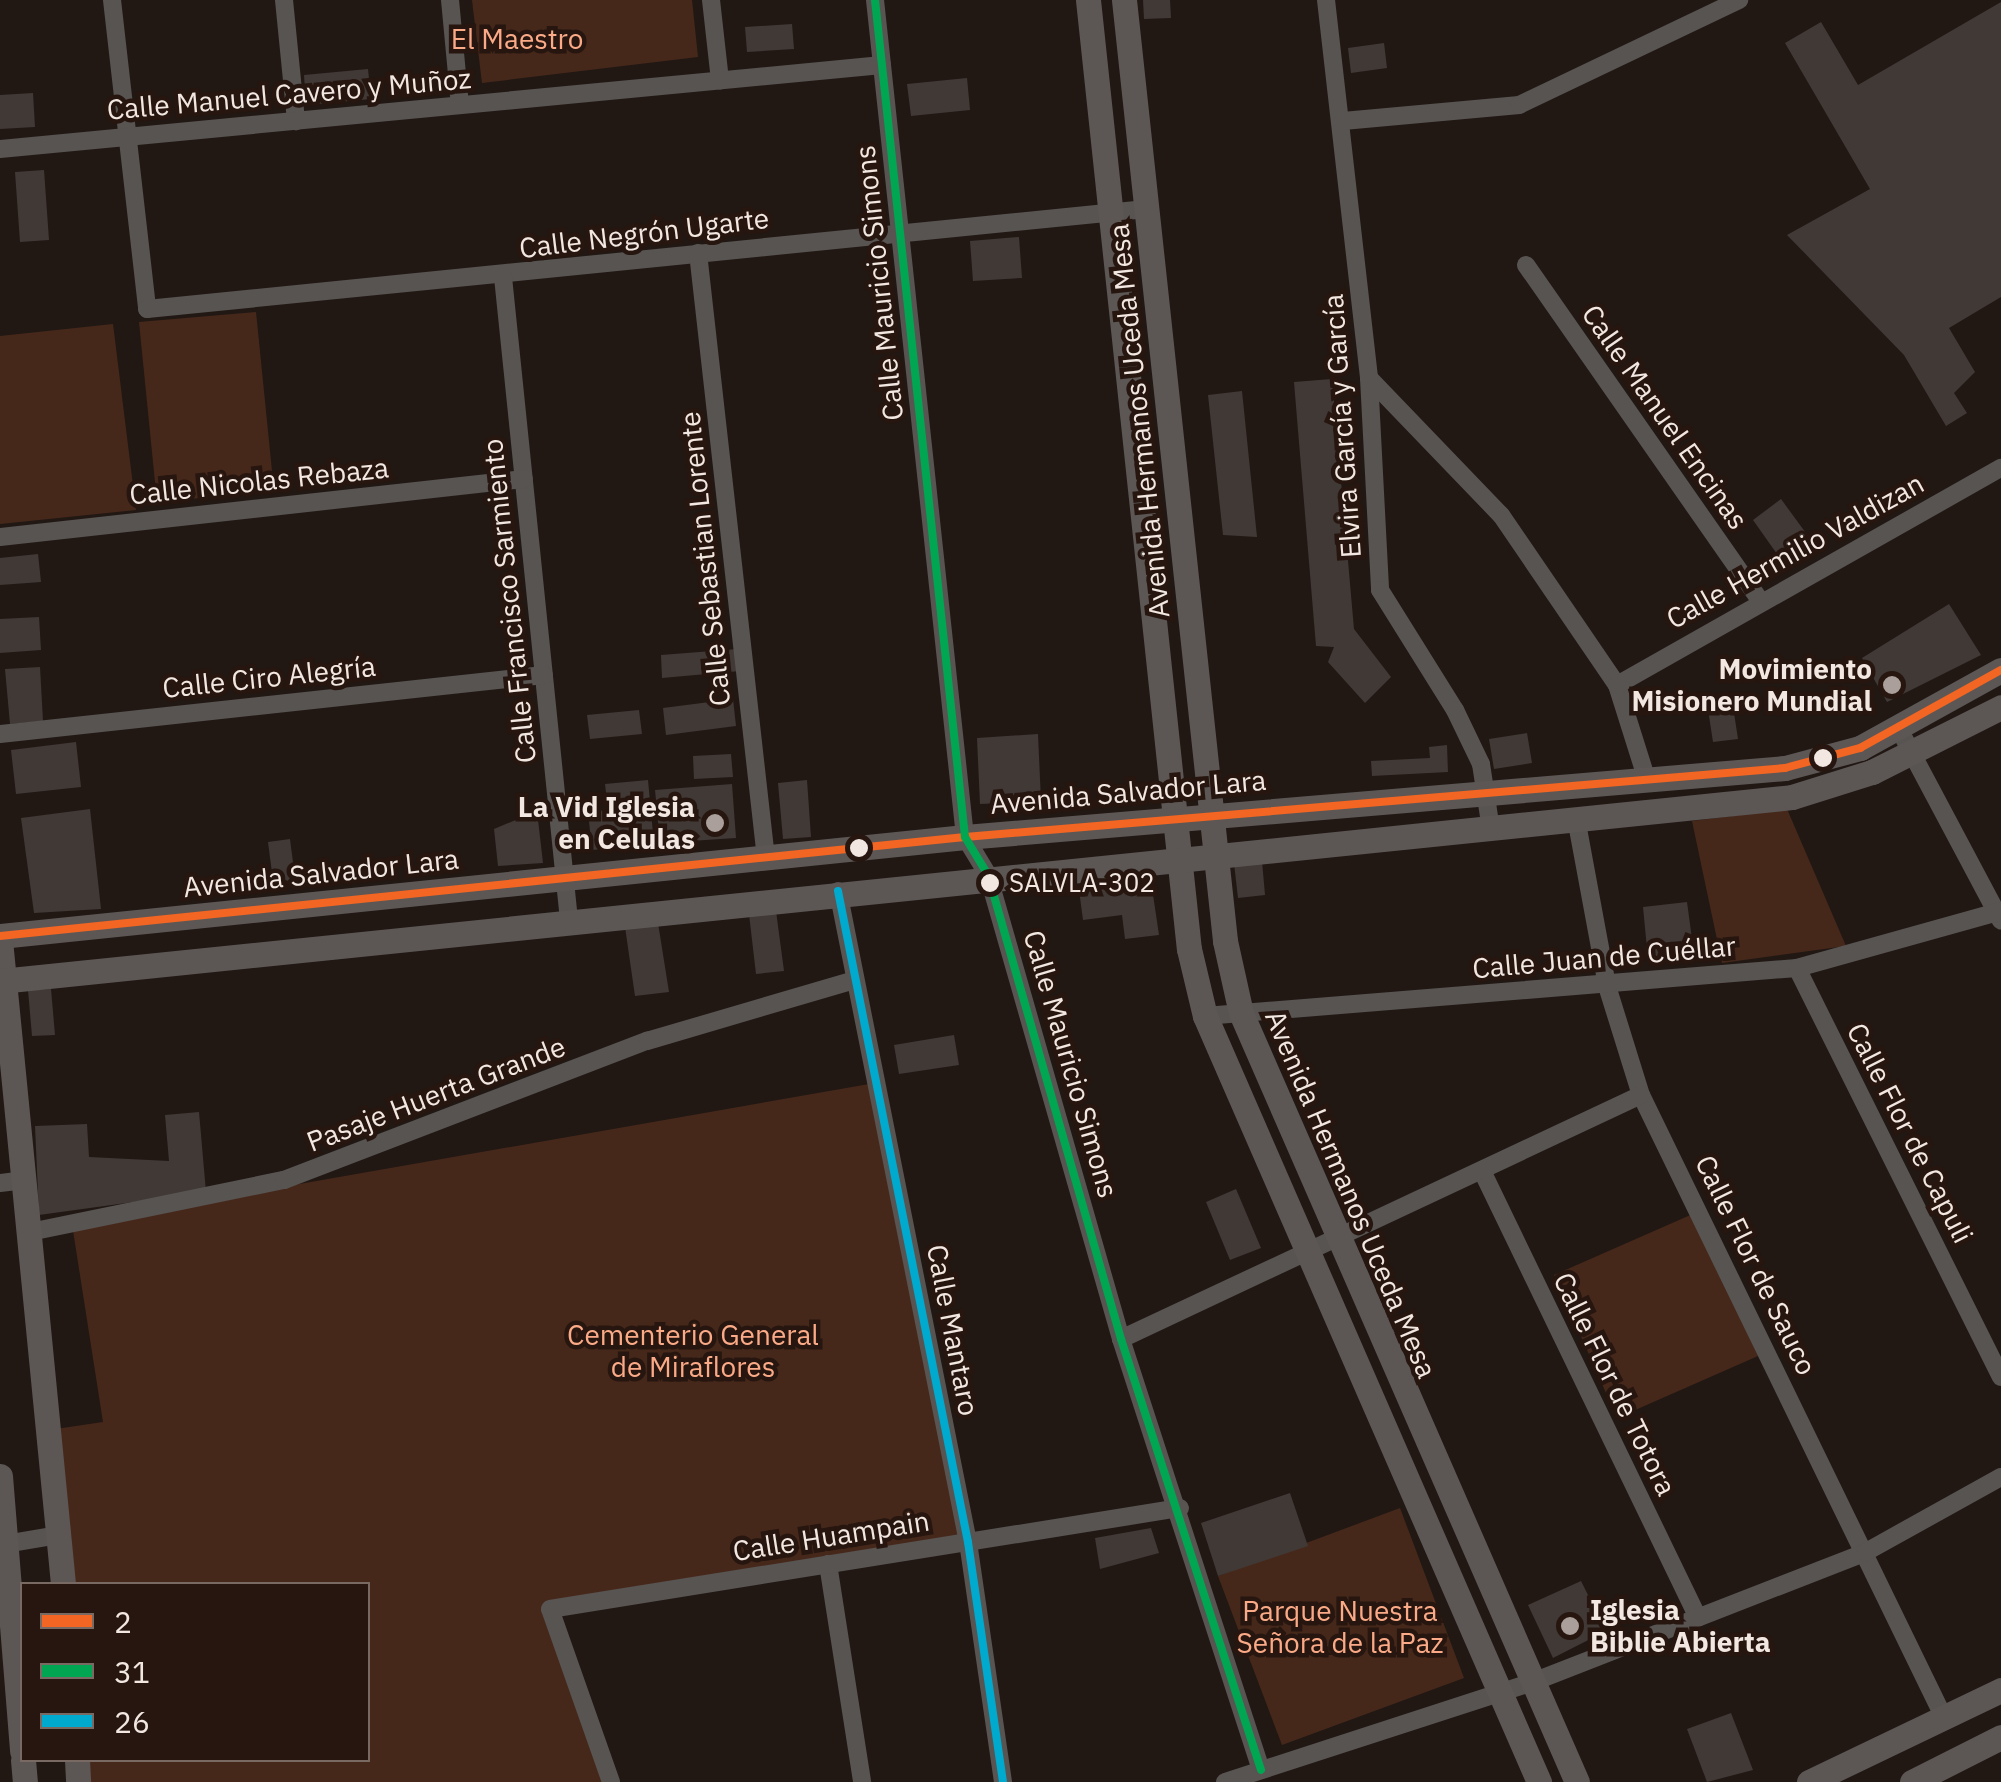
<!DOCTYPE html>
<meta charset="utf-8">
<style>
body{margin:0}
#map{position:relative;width:2001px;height:1782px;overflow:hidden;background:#211814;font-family:"IBM Plex Sans",sans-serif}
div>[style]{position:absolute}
.green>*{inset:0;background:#46281b}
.building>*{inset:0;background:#413936}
.street>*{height:18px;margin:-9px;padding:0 9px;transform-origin:9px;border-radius:9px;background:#585452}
.secondary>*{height:25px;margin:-12.5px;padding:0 12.5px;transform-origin:12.5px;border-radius:12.5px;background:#5c5755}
.bus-1>*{height:8px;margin:-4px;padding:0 4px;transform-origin:4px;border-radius:4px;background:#f26522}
.bus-2>*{height:8px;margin:-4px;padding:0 4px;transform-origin:4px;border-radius:4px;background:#00a651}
.bus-3>*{height:8px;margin:-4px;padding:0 4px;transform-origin:4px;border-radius:4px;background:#00a9ce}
.dots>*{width:28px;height:28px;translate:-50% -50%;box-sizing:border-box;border:5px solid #26160f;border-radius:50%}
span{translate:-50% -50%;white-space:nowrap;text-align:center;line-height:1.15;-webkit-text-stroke:9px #26160f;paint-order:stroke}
.bus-label{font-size:26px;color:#f3e7e2}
.left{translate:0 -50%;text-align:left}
.park-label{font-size:28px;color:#fbaa87}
.street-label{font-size:28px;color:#f3e7e2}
.poi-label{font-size:28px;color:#f3e7e2;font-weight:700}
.right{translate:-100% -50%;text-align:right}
.legend{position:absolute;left:20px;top:1582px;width:350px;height:180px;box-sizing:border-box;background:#26160f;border:2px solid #786a63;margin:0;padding:12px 18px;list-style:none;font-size:30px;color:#f3e7e2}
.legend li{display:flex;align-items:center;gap:20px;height:50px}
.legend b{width:50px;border:2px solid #786a63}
</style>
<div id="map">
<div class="green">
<i style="clip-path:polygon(472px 0,692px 0,698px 57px,482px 83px)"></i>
<i style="clip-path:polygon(256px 312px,274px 491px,157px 502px,139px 322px)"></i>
<i style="clip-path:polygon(113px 324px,136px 510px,0 524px,0 336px)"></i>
<i style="clip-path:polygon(1787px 809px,1846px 946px,1722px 963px,1692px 821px)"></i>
<i style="clip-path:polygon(875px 1083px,968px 1542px,551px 1609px,611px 1782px,87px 1782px,85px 1760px,368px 1760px,368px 1584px,66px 1584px,49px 1430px,103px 1422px,72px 1224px)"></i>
<i style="clip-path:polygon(1695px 1213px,1758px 1356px,1617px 1418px,1554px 1275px)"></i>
<i style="clip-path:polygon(1400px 1508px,1464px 1678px,1282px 1745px,1218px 1576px)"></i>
</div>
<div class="building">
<i style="clip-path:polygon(1143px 0,1170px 0,1171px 18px,1144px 19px)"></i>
<i style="clip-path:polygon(2001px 2px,2001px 297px,1949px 328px,1975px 372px,1954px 393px,1967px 413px,1946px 426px,1904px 355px,1787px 235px,1870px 189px,1785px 43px,1821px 22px,1858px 85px)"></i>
<i style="clip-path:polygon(792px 24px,794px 49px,747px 52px,745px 27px)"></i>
<i style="clip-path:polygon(1384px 43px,1387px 68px,1351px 73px,1348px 48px)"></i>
<i style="clip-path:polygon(368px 69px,371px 99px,306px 105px,304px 75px)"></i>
<i style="clip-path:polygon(967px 78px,970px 110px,911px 116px,907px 84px)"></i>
<i style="clip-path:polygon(33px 93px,35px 127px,0 129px,0 95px)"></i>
<i style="clip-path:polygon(44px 170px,49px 240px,20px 242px,15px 172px)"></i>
<i style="clip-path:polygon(1019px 237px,1022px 278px,973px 281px,970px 241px)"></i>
<i style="clip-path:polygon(1332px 379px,1354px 629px,1391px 677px,1365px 703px,1328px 662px,1334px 647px,1316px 646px,1294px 382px)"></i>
<i style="clip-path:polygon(1242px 391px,1257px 537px,1223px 535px,1208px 395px)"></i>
<i style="clip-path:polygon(1781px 499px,1811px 540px,1782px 561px,1753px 520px)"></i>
<i style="clip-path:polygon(38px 554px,41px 582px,0 585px,0 558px)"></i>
<i style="clip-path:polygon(1949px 604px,1981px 655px,1887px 702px,1862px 658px)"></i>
<i style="clip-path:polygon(39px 617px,41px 650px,0 653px,0 619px)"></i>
<i style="clip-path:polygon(738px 649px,740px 671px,662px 678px,661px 655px)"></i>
<i style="clip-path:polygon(40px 667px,43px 721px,10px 724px,5px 669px)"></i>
<i style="clip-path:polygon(733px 699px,736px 726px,666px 735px,663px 708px)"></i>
<i style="clip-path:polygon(1732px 700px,1738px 739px,1713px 742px,1707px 703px)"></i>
<i style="clip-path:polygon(639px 710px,642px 734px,590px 739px,587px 715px)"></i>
<i style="clip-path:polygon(1527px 733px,1532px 763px,1494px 769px,1489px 739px)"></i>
<i style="clip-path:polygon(1038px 734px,1041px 801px,980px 804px,977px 738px)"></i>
<i style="clip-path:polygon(76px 742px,81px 787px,16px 794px,11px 750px)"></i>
<i style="clip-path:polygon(1447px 745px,1448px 772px,1372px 776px,1371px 761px,1430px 758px,1429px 747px)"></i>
<i style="clip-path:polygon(731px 754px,733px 777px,694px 779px,693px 756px)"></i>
<i style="clip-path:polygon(648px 780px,654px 844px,592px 850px,588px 812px,608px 810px,605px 784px)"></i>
<i style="clip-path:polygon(807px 780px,811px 837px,783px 839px,778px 783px)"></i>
<i style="clip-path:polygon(732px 784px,736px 838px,660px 843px,655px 790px)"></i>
<i style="clip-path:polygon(90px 809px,101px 909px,34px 913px,21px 818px)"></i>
<i style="clip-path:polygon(537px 811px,543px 863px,498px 866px,494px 829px)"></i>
<i style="clip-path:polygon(290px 839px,296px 886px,274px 888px,268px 842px)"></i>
<i style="clip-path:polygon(1262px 861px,1265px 895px,1238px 898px,1234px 863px)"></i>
<i style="clip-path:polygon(1151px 881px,1159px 935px,1125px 939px,1122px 915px,1083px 920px,1079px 890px)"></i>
<i style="clip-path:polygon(1687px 902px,1694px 954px,1648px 959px,1643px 907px)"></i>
<i style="clip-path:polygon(776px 911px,784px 971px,756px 974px,749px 914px)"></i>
<i style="clip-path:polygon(658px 923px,669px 992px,635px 996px,625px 927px)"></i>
<i style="clip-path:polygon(51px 989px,55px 1035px,32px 1036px,28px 990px)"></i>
<i style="clip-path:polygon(954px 1035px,959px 1065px,899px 1074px,894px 1045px)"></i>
<i style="clip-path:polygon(199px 1112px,206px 1192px,39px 1215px,35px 1126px,87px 1124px,89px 1157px,169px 1161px,165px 1115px)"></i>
<i style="clip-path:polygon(1236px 1189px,1261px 1248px,1230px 1260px,1206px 1202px)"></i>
<i style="clip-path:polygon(1290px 1493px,1308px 1546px,1218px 1576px,1201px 1523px)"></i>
<i style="clip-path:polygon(1151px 1528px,1159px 1553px,1100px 1569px,1095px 1538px)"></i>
<i style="clip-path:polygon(1581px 1581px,1606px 1631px,1553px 1658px,1528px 1605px)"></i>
<i style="clip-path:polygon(1731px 1713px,1753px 1770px,1707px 1782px,1687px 1729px)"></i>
</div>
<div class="street">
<i style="left:112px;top:0;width:311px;rotate:83.5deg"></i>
<i style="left:147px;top:309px;width:1004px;rotate:-5.72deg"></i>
<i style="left:284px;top:0;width:122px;rotate:84.3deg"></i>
<i style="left:450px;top:0;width:105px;rotate:84.6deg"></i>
<i style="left:711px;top:0;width:81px;rotate:83.6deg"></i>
<i style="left:875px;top:0;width:842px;rotate:83.86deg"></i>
<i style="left:965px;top:837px;width:44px;rotate:58.8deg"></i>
<i style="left:988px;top:875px;width:483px;rotate:74deg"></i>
<i style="left:1121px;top:1339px;width:453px;rotate:72deg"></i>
<i style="left:1326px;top:0;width:380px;rotate:83.5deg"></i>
<i style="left:1369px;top:378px;width:212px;rotate:87deg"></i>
<i style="left:1380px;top:590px;width:142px;rotate:58deg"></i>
<i style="left:1455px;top:710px;width:60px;rotate:64.3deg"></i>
<i style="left:1481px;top:764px;width:60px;rotate:81.3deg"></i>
<i style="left:1343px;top:121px;width:177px;rotate:-5.2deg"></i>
<i style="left:1519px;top:105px;width:244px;rotate:-25.5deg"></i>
<i style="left:0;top:149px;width:886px;rotate:-5.44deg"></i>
<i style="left:698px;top:253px;width:609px;rotate:83.59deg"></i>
<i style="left:1526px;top:265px;width:409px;rotate:55.1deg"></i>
<i style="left:503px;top:277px;width:646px;rotate:84.14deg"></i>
<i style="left:1369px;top:378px;width:190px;rotate:46.1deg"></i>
<i style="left:1501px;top:515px;width:206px;rotate:55.7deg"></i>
<i style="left:1617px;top:685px;width:100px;rotate:72.5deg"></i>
<i style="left:0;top:537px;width:527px;rotate:-6.32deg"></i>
<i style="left:1617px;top:685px;width:441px;rotate:-29.5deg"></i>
<i style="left:1899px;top:729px;width:217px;rotate:62deg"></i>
<i style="left:0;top:734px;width:547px;rotate:-6.19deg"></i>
<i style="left:1576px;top:818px;width:171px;rotate:79.5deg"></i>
<i style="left:1607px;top:986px;width:114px;rotate:72.7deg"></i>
<i style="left:1641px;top:1095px;width:693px;rotate:64.06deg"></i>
<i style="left:838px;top:891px;width:664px;rotate:78.71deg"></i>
<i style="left:968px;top:1542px;width:243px;rotate:81.7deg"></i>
<i style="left:1797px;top:968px;width:457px;rotate:63.5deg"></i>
<i style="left:1205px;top:1016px;width:594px;rotate:-4.64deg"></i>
<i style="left:1797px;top:968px;width:212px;rotate:-15.6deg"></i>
<i style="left:1483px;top:1173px;width:494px;rotate:64.2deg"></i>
<i style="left:0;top:1183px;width:23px;rotate:-7deg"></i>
<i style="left:30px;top:1232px;width:259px;rotate:-11.6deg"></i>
<i style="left:284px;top:1180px;width:389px;rotate:-21deg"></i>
<i style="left:647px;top:1041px;width:216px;rotate:-16.4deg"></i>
<i style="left:1121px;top:1339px;width:574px;rotate:-25.14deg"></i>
<i style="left:0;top:1545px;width:60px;rotate:-9.6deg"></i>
<i style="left:828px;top:1564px;width:221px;rotate:81.1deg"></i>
<i style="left:611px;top:1782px;width:183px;rotate:-109.4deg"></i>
<i style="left:550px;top:1609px;width:638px;rotate:-9.11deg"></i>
<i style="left:1225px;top:1782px;width:324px;rotate:-18deg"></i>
<i style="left:1533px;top:1682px;width:357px;rotate:-21.3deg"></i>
<i style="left:1866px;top:1552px;width:154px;rotate:-29.1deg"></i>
</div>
<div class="secondary">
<i style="left:1088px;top:0;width:954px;rotate:83.93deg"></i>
<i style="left:1189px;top:949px;width:69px;rotate:76.6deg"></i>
<i style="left:1205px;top:1016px;width:836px;rotate:66.44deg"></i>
<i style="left:1124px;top:0;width:946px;rotate:83.87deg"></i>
<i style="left:1225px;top:941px;width:74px;rotate:77.5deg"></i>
<i style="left:1241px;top:1013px;width:839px;rotate:66.4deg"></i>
<i style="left:0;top:936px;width:970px;rotate:-5.86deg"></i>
<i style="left:965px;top:837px;width:823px;rotate:-4.81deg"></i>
<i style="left:1785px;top:768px;width:78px;rotate:-14.9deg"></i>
<i style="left:1860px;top:748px;width:161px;rotate:-29deg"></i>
<i style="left:0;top:940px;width:647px;rotate:84.41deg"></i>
<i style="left:0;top:981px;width:1801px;rotate:-5.86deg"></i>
<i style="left:1792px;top:797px;width:84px;rotate:-17.4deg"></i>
<i style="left:1872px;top:772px;width:144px;rotate:-26.7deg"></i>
<i style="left:0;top:1476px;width:276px;rotate:85.4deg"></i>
<i style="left:23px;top:1760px;width:22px;rotate:85deg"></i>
<i style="left:77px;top:1760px;width:22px;rotate:87deg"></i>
<i style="left:1809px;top:1782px;width:213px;rotate:-25.6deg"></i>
<i style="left:1912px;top:1782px;width:100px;rotate:-26.8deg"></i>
</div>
<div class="bus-1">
<i style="left:0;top:936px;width:970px;rotate:-5.86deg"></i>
<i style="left:965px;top:837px;width:823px;rotate:-4.81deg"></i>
<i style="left:1785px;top:768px;width:78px;rotate:-14.9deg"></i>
<i style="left:1860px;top:748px;width:161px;rotate:-29deg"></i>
</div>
<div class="bus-2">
<i style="left:875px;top:0;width:842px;rotate:83.86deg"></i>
<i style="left:965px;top:837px;width:44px;rotate:58.8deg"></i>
<i style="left:988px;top:875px;width:483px;rotate:74deg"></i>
<i style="left:1121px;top:1339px;width:453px;rotate:72deg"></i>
</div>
<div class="bus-3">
<i style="left:838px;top:891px;width:664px;rotate:78.71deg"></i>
<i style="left:968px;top:1542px;width:243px;rotate:81.7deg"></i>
</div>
<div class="dots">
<i style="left:1892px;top:685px;background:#aa9f9a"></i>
<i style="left:1823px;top:758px;background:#f3e7e2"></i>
<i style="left:715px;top:823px;background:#aa9f9a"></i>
<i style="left:859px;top:848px;background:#f3e7e2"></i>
<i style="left:990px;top:883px;background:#f3e7e2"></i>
<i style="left:1570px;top:1626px;background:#aa9f9a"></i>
</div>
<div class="bus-label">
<span class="left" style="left:1009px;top:883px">SALVLA-302</span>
</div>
<div class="park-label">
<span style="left:517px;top:39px">El Maestro</span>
<span style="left:693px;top:1351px">Cementerio General<br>de Miraflores</span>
<span style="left:1340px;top:1627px">Parque Nuestra<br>Señora de la Paz</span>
</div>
<div class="street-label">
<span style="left:289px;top:94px;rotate:-5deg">Calle Manuel Cavero y Muñoz</span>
<span style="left:644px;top:233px;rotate:-7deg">Calle Negrón Ugarte</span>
<span style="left:879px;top:283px;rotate:-96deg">Calle Mauricio Simons</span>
<span style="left:1665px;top:417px;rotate:55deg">Calle Manuel Encinas</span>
<span style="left:1139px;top:421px;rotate:-96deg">Avenida Hermanos Uceda Mesa</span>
<span style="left:1342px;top:426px;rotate:-94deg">Elvira García y García</span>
<span style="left:259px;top:481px;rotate:-6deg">Calle Nicolas Rebaza</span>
<span style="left:1795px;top:551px;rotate:-29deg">Calle Hermilio Valdizan</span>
<span style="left:705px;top:559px;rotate:-96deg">Calle Sebastian Lorente</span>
<span style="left:509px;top:601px;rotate:-96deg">Calle Francisco Sarmiento</span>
<span style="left:269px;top:677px;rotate:-6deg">Calle Ciro Alegría</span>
<span style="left:1128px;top:792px;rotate:-5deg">Avenida Salvador Lara</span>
<span style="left:321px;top:873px;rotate:-6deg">Avenida Salvador Lara</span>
<span style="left:1604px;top:957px;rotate:-5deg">Calle Juan de Cuéllar</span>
<span style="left:1071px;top:1064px;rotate:74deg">Calle Mauricio Simons</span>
<span style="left:436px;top:1094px;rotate:-21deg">Pasaje Huerta Grande</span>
<span style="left:1910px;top:1133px;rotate:63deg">Calle Flor de Capuli</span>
<span style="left:1351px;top:1194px;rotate:67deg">Avenida Hermanos Uceda Mesa</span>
<span style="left:1756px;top:1265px;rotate:64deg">Calle Flor de Sauco</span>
<span style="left:953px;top:1330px;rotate:79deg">Calle Mantaro</span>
<span style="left:1615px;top:1384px;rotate:64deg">Calle Flor de Totora</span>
<span style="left:831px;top:1536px;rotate:-9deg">Calle Huampain</span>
</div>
<div class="poi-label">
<span class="right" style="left:1872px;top:685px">Movimiento<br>Misionero Mundial</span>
<span class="right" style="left:695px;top:823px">La Vid Iglesia<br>en Celulas</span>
<span class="left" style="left:1590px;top:1626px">Iglesia<br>Biblie Abierta</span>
</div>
<ul class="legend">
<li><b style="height:12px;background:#f26522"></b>2</li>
<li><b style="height:12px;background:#00a651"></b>31</li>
<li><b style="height:12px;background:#00a9ce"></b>26</li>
</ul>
</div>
